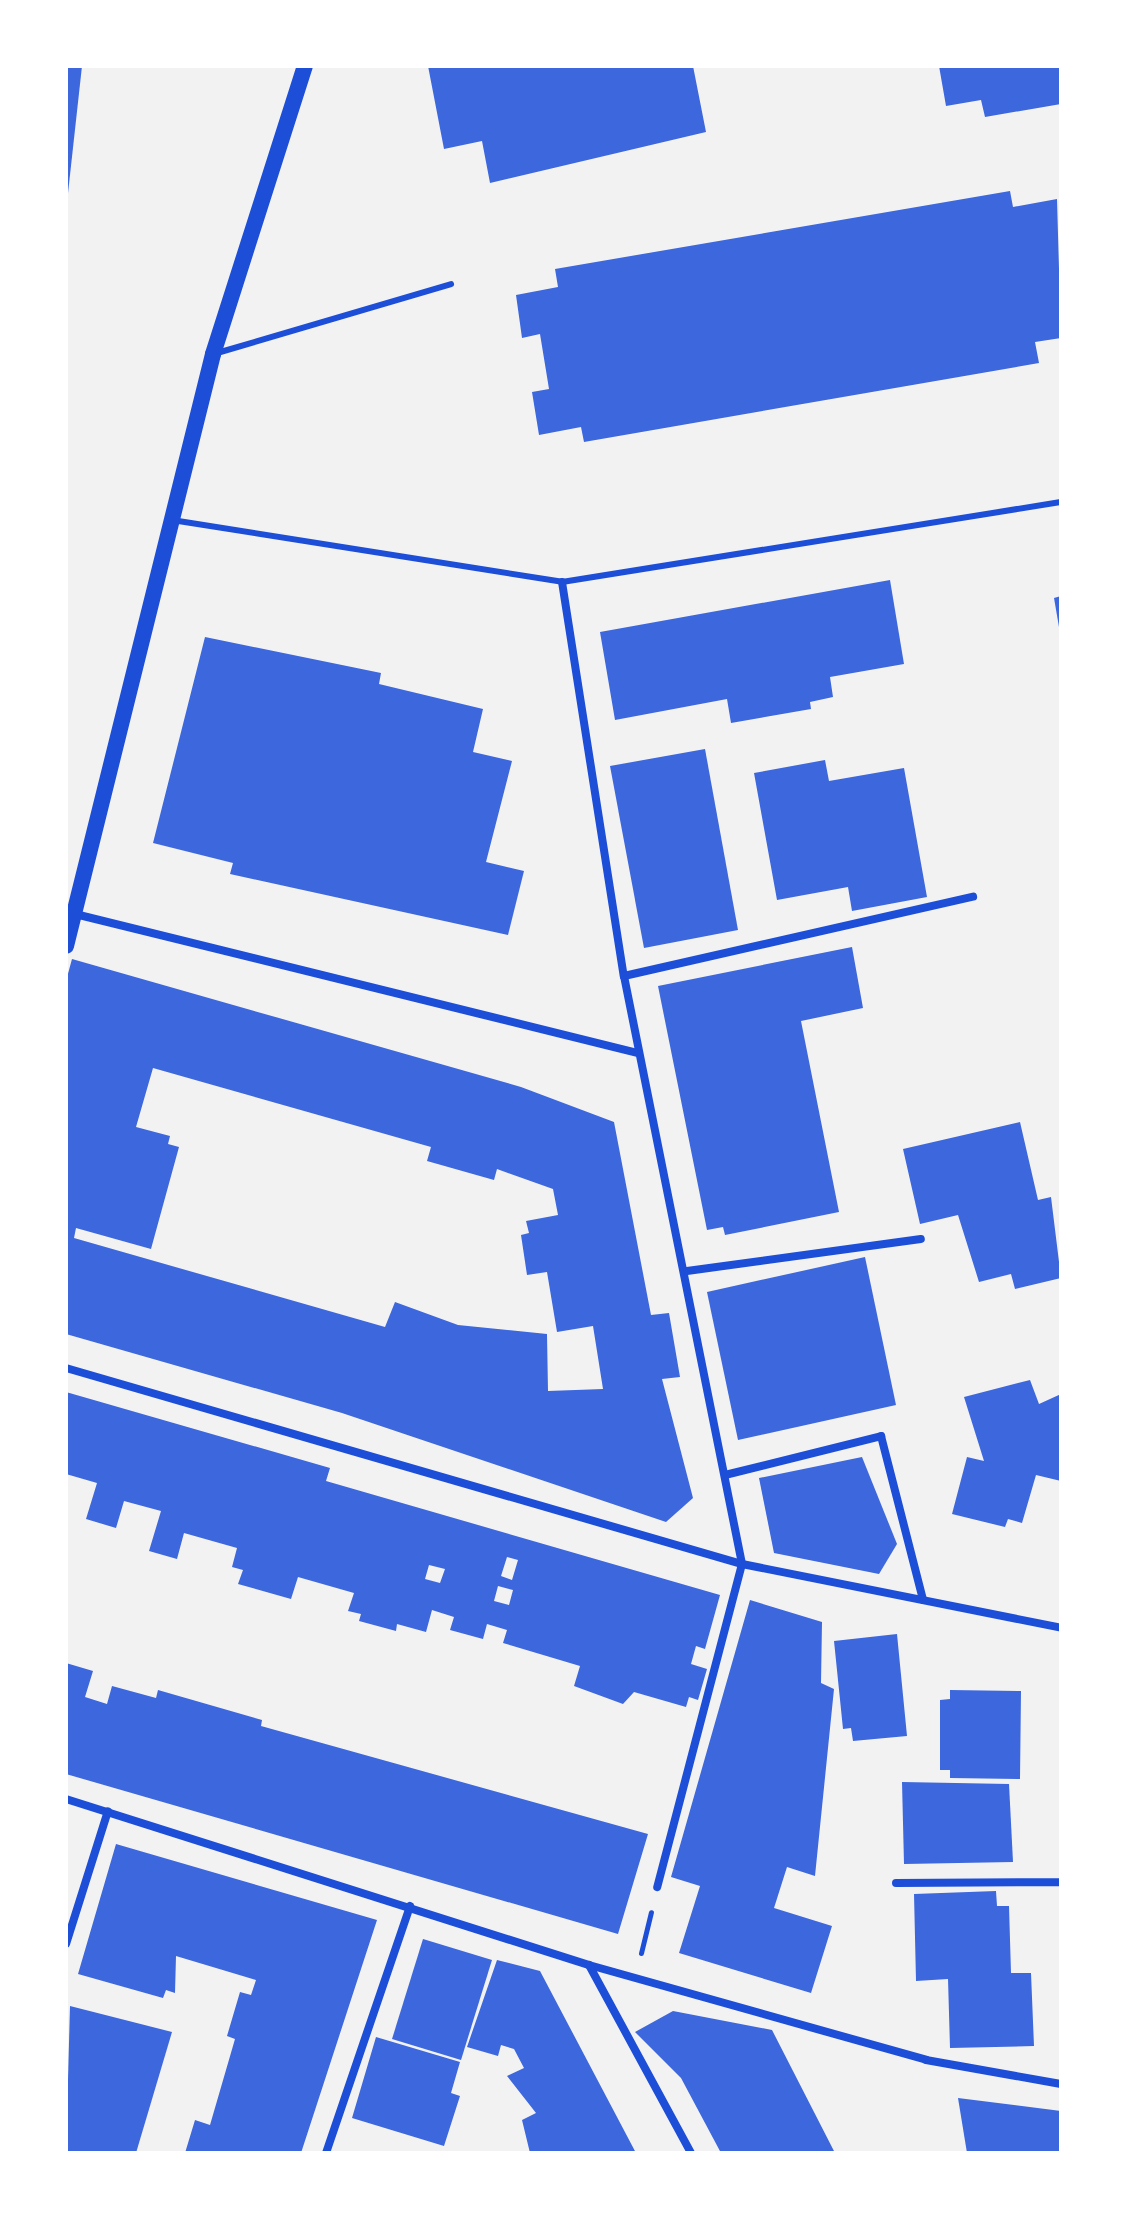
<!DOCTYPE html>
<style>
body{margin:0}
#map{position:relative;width:1127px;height:2219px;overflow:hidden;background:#f2f2f2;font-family:Rubik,sans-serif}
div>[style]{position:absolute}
.building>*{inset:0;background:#3d67dc}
.path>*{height:5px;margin:-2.5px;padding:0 2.5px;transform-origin:2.5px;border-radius:2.5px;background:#1d4ed8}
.service>*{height:6px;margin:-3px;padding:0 3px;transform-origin:3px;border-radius:3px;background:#1d4ed8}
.minor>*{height:8px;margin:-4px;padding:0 4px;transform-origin:4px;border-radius:4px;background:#1d4ed8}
.secondary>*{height:16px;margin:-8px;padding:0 8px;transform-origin:8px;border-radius:8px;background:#1d4ed8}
span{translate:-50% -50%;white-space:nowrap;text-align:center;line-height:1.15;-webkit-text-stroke:8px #fff;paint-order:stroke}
.frame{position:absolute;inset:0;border:68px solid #fff;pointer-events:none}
</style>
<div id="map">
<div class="building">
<i style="clip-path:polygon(66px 66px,82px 66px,68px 193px,66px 193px)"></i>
<i style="clip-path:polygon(428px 66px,693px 66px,706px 132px,490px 183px,482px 141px,444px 149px)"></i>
<i style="clip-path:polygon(939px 66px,1061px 66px,1061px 104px,985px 117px,981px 100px,946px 106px)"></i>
<i style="clip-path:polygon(1010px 191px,1013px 207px,1057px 199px,1061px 338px,1035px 342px,1039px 363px,584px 442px,581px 427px,539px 435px,532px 392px,549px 389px,540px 334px,522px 338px,516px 295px,558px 287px,555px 269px)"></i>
<i style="clip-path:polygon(890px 580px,904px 664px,830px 677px,833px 697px,810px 702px,811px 709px,731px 723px,727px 699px,615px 720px,600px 632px)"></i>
<i style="clip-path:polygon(1061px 596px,1061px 627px,1059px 627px,1054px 598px)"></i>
<i style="clip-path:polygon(205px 637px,381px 673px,379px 684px,483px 709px,473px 752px,512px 761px,486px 862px,524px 871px,508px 935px,230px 874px,233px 863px,153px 843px)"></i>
<i style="clip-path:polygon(705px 749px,738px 930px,644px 948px,610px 766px)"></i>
<i style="clip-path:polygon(825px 760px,829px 781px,904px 768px,927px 897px,852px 911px,848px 887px,777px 900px,754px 773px)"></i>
<i style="clip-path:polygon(852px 947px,863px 1008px,801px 1021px,839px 1212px,725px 1235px,723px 1227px,707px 1230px,658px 986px)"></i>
<i style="clip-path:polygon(evenodd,72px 959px,521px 1087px,614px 1122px,651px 1315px,669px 1313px,680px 1377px,662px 1379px,693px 1498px,666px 1522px,342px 1413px,66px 1334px,66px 981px,72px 959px,153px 1068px,431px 1147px,427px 1161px,494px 1180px,497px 1169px,553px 1189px,558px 1215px,526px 1221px,529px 1233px,521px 1235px,527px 1275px,547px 1272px,557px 1332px,593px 1326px,603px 1389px,548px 1391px,547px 1334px,458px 1325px,395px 1302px,385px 1327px,74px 1238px,76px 1228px,151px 1249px,179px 1147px,168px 1144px,170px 1136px,136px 1127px,153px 1068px)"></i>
<i style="clip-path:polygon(1020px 1122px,1038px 1200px,1051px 1197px,1061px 1278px,1015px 1289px,1011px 1274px,979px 1282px,958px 1215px,920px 1224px,903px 1149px)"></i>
<i style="clip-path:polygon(865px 1257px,896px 1405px,738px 1440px,707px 1292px)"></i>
<i style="clip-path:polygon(1030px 1380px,1039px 1404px,1061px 1394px,1061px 1481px,1036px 1475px,1022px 1523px,1008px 1519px,1005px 1527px,952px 1514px,967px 1457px,984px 1461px,964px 1397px)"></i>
<i style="clip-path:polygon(evenodd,66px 1392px,330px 1468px,326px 1481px,720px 1595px,705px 1649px,696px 1646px,691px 1664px,707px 1669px,698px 1700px,689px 1697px,686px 1707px,634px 1692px,623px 1704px,574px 1686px,580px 1666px,503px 1643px,507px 1630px,487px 1624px,483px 1639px,450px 1630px,454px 1617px,432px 1610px,426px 1632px,397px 1624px,396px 1631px,359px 1621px,361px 1614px,348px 1611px,354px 1593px,298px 1577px,291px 1599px,238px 1584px,243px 1570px,232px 1567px,237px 1548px,184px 1533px,177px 1559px,149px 1551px,161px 1511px,124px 1501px,116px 1528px,86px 1519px,97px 1483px,66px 1474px,66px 1392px,507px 1557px,518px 1560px,512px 1580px,501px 1576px,507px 1557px,66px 1392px,429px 1565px,445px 1569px,440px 1583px,425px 1579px,429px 1565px,66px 1392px,498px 1586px,513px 1590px,509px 1605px,494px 1601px,498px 1586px)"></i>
<i style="clip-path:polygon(862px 1457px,897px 1544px,879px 1574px,774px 1553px,759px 1478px)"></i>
<i style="clip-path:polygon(750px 1600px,822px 1622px,821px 1683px,834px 1689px,815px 1876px,787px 1867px,774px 1908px,832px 1926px,811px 1993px,679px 1953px,700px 1886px,671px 1877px)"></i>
<i style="clip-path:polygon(897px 1634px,907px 1736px,853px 1741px,851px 1728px,843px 1729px,834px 1641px)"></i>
<i style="clip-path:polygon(66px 1663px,93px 1671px,85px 1697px,107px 1704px,112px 1686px,156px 1698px,158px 1690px,262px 1720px,261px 1726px,648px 1834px,618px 1934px,66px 1774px)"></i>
<i style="clip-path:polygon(950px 1690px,1021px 1691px,1020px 1779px,950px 1778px,950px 1770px,940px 1770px,940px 1700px,950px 1699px)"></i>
<i style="clip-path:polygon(902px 1782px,1009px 1784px,1013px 1862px,904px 1864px)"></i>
<i style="clip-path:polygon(116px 1844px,377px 1920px,301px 2153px,185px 2153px,195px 2120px,210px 2125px,235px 2039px,227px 2036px,240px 1992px,251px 1995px,256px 1980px,176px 1956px,175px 1993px,166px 1990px,163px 1998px,78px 1974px)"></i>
<i style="clip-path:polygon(996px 1891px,997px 1906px,1009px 1906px,1011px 1973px,1031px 1973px,1034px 2046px,950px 2048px,948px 1979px,916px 1981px,914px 1894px)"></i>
<i style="clip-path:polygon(423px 1939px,492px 1960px,461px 2060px,392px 2039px)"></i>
<i style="clip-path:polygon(497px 1960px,540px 1971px,636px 2153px,530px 2153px,522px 2120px,536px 2113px,507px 2076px,524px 2068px,514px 2049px,501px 2045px,498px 2056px,467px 2047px)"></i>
<i style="clip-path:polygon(70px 2006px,172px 2032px,136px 2153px,66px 2153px)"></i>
<i style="clip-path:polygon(673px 2011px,772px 2030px,835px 2153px,721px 2153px,681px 2078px,635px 2032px)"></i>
<i style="clip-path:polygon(376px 2037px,460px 2062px,451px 2093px,460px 2096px,444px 2146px,352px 2118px)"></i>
<i style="clip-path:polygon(958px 2098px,1061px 2111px,1061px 2153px,967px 2153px)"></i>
</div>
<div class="path">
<i style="left:641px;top:1953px;width:42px;rotate:-76.3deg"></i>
</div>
<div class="service">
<i style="left:217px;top:353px;width:244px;rotate:-16.4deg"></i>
<i style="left:172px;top:520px;width:395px;rotate:9deg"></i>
<i style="left:562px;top:582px;width:505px;rotate:-9.11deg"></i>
</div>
<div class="minor">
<i style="left:562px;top:582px;width:399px;rotate:81.1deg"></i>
<i style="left:624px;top:976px;width:600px;rotate:78.65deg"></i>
<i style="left:742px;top:1564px;width:334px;rotate:104.7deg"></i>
<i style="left:75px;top:914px;width:580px;rotate:13.87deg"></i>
<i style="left:624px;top:976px;width:358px;rotate:-12.8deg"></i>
<i style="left:687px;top:1271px;width:236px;rotate:-7.8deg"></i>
<i style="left:66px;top:1368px;width:704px;rotate:16.17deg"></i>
<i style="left:742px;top:1564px;width:325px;rotate:11.3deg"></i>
<i style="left:725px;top:1475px;width:161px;rotate:-14deg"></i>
<i style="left:881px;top:1436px;width:169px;rotate:75.6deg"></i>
<i style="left:66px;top:1799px;width:549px;rotate:17.61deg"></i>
<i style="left:589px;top:1965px;width:350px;rotate:15.7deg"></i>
<i style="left:926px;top:2060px;width:137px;rotate:10.1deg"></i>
<i style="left:896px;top:1883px;width:165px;rotate:-0.3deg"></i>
<i style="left:66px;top:1944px;width:139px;rotate:-72.5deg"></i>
<i style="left:589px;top:1965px;width:214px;rotate:61.5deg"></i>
<i style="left:326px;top:2153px;width:261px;rotate:-71.2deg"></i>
</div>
<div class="secondary">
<i style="left:66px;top:946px;width:610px;rotate:-76.05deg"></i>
<i style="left:213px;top:354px;width:302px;rotate:-72.3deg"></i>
</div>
<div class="frame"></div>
</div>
